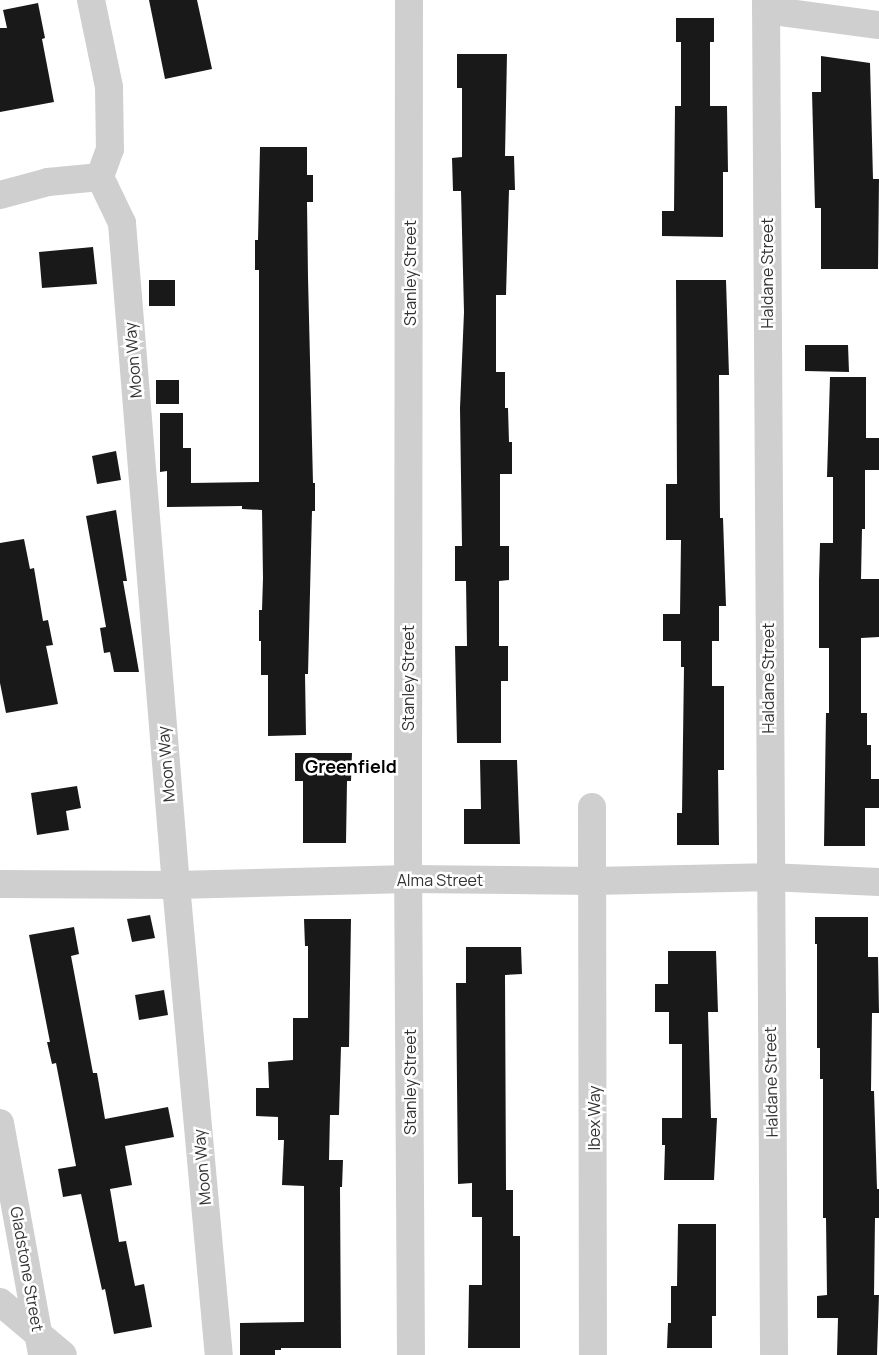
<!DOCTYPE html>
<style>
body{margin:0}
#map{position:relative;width:879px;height:1355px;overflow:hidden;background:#fff;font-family:Manrope,sans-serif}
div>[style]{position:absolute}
.building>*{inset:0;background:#191919}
.minor>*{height:28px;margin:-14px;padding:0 14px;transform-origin:14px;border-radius:14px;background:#cfcfcf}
span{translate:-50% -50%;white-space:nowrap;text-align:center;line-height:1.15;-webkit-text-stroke:5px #fff;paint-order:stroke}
.street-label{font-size:16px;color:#323232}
.neighbourhood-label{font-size:18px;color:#000;font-weight:700}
</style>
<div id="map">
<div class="building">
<i style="clip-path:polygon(149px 0,197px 0,212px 69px,165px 79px)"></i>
<i style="clip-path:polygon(38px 3px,45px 38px,42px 39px,54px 102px,0 112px,0 28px,7px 28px,3px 10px)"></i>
<i style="clip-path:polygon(676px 18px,714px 18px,714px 42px,710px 42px,710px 106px,727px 106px,728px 172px,723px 172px,723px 237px,662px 236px,662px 211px,674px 211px,675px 106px,681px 106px,681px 42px,676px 42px)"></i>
<i style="clip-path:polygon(457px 54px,507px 54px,505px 156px,514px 156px,515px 190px,509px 190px,506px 295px,496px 295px,496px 372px,505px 372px,505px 408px,508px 408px,509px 442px,512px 442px,512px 474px,500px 474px,500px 546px,509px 546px,509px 580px,499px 581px,499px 646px,508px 646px,508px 681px,501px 681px,501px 743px,457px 743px,455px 646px,467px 646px,466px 581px,455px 581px,455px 546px,462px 546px,460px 408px,464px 312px,461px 191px,453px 191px,452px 158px,462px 157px,462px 88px,457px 88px)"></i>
<i style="clip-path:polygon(821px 56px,870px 63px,873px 179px,879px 179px,878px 269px,821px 269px,821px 208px,815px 208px,812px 92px,821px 92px)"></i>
<i style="clip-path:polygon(260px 147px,307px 147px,307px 175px,313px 175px,313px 202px,307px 202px,308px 277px,313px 483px,315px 483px,315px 511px,312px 511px,308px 674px,305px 674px,306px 735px,268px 736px,268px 675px,261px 675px,261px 641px,259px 641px,259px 610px,262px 610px,263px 578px,262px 510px,242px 509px,242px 506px,167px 507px,167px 471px,160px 472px,160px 413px,183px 413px,183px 448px,191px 448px,191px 483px,259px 482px,259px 270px,255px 270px,255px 240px,258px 240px)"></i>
<i style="clip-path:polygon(93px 247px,97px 284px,42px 288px,39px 252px)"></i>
<i style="clip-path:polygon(149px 280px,175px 280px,175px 306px,149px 306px)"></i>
<i style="clip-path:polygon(676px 280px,726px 280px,729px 375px,719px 375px,720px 518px,723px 518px,726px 606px,719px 606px,719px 641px,712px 641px,712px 686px,724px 686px,724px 770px,718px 770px,719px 845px,677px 845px,677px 813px,682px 813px,684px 667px,681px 667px,681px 641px,663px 641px,663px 614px,680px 614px,681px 540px,666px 540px,666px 484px,677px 484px)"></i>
<i style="clip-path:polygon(805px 345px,848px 345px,849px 372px,805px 371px)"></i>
<i style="clip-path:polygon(830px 377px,866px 377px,866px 438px,879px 438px,879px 470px,865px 470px,865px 529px,862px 529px,861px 579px,879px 579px,879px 637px,861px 638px,861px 713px,867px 713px,867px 745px,871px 745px,871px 779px,879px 779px,879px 808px,865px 808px,865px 846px,824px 846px,826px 713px,829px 713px,829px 648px,819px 648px,819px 580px,820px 543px,833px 543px,833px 477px,827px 477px)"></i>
<i style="clip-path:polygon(156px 380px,179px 380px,179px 404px,156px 404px)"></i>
<i style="clip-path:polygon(116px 451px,121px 480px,97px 484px,92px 456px)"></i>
<i style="clip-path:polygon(116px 510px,127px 581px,123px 581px,139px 672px,114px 672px,110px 652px,104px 653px,100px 628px,106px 627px,86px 516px)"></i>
<i style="clip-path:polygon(24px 539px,30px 569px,34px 568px,43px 621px,48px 620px,53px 645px,46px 646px,58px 704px,6px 713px,0 683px,0 543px)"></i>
<i style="clip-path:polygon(295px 753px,352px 753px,351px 781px,347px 781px,346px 843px,303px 843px,303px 781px,295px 781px)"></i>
<i style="clip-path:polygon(480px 760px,517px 760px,520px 844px,464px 844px,464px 809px,481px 809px)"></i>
<i style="clip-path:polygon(77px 786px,81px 808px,66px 811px,69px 830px,37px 835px,31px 793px)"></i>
<i style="clip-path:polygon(150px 915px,155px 938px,132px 942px,127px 919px)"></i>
<i style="clip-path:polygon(815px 917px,868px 917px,868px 957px,878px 957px,879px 1013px,872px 1013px,871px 1091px,874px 1091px,877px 1189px,879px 1189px,879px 1218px,875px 1218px,874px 1295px,879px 1295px,877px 1355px,837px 1355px,838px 1318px,817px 1318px,817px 1296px,827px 1295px,826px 1218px,823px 1218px,823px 1079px,820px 1079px,820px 1048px,817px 1048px,817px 944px,815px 944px)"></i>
<i style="clip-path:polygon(304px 919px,351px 919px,349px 1047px,341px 1047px,339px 1115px,330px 1115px,329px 1160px,343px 1160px,342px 1187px,340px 1187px,341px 1348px,281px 1348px,281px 1350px,275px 1350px,275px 1355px,240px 1355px,240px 1323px,304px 1322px,304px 1186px,282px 1185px,284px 1140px,278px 1140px,278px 1117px,256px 1116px,256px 1088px,269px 1088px,268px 1062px,293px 1060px,293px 1018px,308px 1018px,308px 946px,305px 946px)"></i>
<i style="clip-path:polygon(74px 927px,79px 954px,71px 956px,93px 1073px,97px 1073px,105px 1119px,168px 1107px,174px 1137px,125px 1146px,132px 1185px,110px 1189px,119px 1242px,126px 1241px,135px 1286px,144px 1284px,152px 1327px,114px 1334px,105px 1289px,102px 1290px,81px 1194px,63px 1197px,58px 1169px,76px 1166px,56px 1063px,52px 1064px,47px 1042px,50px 1042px,29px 935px)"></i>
<i style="clip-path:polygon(466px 947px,521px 947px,522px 974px,505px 975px,506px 1190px,513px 1190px,513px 1236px,520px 1236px,520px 1348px,468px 1348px,469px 1285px,482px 1285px,482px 1217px,472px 1217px,472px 1183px,458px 1184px,456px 983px,466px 983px)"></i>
<i style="clip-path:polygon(668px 951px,716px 951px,718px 1012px,708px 1012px,711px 1118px,717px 1118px,714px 1180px,664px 1180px,665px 1145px,662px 1145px,662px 1118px,682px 1118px,682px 1044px,669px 1044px,669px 1012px,655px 1012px,655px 984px,668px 984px)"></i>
<i style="clip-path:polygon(164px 990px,168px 1015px,139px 1020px,135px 995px)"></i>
<i style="clip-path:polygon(678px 1224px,716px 1224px,716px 1316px,712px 1316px,712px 1348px,667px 1348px,668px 1323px,671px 1323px,671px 1286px,677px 1286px)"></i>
</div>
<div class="minor">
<i style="left:91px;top:0;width:89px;rotate:78.3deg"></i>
<i style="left:109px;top:87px;width:62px;rotate:89.1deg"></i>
<i style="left:110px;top:149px;width:30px;rotate:110deg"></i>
<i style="left:409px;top:0;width:853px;rotate:90.07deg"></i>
<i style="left:408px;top:853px;width:502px;rotate:89.66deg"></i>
<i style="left:766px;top:0;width:1355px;rotate:89.66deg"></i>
<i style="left:766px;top:10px;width:114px;rotate:7.6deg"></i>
<i style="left:100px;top:177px;width:51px;rotate:64.4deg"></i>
<i style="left:122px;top:223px;width:664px;rotate:85.34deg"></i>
<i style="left:176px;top:885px;width:472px;rotate:84.8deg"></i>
<i style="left:0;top:195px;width:50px;rotate:-15.2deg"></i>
<i style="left:48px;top:182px;width:52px;rotate:-5.5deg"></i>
<i style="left:592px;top:807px;width:548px;rotate:89.9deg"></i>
<i style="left:0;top:884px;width:176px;rotate:0.3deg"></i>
<i style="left:176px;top:885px;width:233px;rotate:-1.5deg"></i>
<i style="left:409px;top:879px;width:185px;rotate:0.6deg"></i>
<i style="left:594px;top:881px;width:175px;rotate:-1.3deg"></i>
<i style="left:769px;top:877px;width:110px;rotate:2.6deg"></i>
<i style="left:0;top:1123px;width:236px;rotate:79.7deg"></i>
<i style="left:0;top:1302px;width:82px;rotate:40.1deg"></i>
</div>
<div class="street-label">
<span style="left:410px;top:273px;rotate:-90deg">Stanley Street</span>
<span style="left:767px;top:273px;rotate:-90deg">Haldane Street</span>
<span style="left:133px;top:360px;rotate:-95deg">Moon Way</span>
<span style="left:408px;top:678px;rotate:-90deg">Stanley Street</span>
<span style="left:768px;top:678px;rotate:-90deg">Haldane Street</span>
<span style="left:166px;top:764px;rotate:-95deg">Moon Way</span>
<span style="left:440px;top:880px">Alma Street</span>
<span style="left:410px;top:1082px;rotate:-90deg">Stanley Street</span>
<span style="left:771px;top:1082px;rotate:-91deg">Haldane Street</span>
<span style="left:594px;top:1118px;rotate:-90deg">Ibex Way</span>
<span style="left:202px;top:1167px;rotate:-95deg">Moon Way</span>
<span style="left:27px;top:1269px;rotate:80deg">Gladstone Street</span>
</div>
<div class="neighbourhood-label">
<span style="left:351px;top:766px">Greenfield</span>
</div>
</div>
